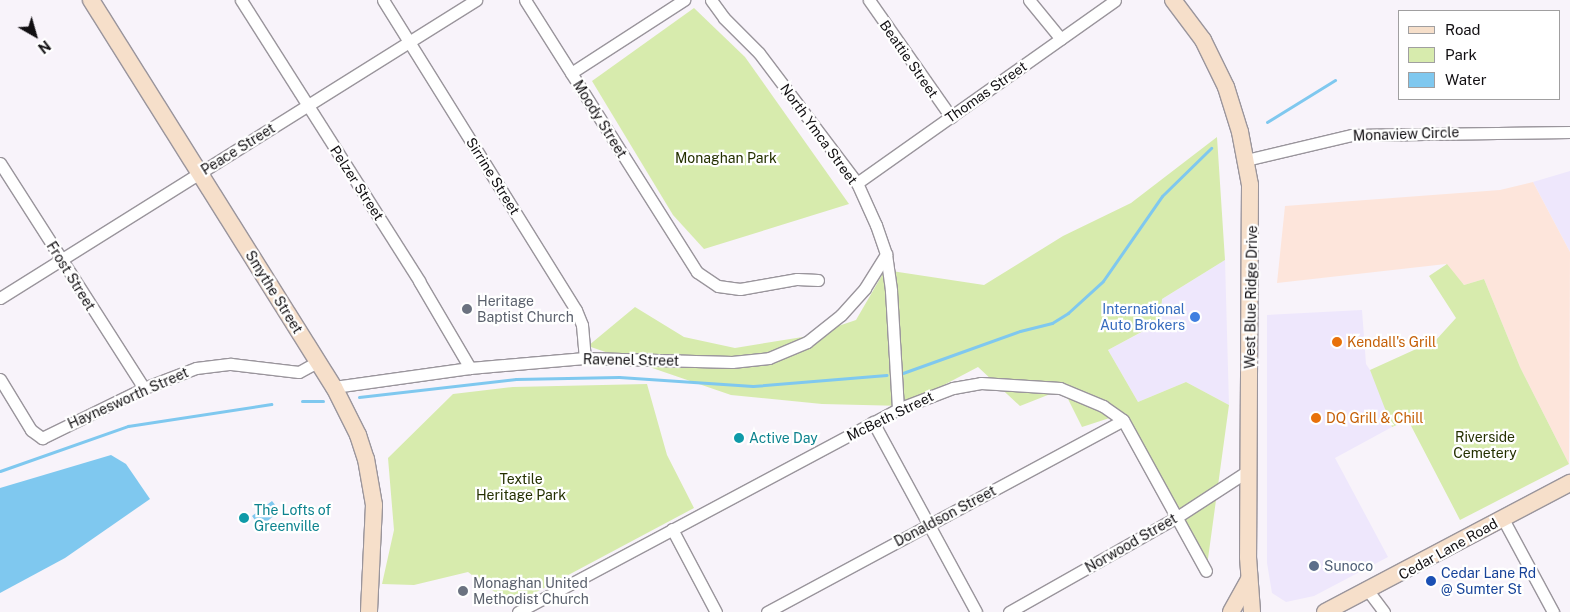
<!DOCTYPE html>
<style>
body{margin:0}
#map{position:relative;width:1570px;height:612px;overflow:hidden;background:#f8f3fa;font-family:"Public Sans",sans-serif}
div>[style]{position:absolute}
.commercial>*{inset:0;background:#eee7fc}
.industrial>*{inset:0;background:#fde5db}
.green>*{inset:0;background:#d7ebad}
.water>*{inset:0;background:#7fc8ef}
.stream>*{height:3px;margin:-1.5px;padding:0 1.5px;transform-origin:1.5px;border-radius:1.5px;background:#7fc8ef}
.roads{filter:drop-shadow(1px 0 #9a959c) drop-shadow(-1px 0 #9a959c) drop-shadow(0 1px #9a959c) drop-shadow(0 -1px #9a959c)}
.street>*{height:11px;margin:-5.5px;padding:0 5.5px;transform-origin:5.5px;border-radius:5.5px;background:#fff}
.secondary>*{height:16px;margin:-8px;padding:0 8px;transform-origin:8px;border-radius:8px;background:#f6dfca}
.dots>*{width:14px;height:14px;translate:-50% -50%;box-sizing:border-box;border:2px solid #fff;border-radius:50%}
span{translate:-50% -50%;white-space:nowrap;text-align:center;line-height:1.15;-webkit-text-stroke:4.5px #fff;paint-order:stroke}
.street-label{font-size:14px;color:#110f12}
.park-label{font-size:14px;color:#243000}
.worship-label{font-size:14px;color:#5b616d}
.left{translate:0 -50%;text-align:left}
.shop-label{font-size:14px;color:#366cbe}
.right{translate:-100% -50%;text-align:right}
.food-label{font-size:14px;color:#c56008}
.culture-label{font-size:14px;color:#0d838f}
.service-label{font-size:14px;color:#4e5e75}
.transit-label{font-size:14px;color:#164399}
.legend{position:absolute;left:1398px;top:10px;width:162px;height:90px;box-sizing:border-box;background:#fff;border:1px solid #a09fa0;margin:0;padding:6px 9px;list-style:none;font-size:15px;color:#110f12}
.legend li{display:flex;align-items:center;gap:10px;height:25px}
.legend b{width:25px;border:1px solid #a09fa0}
.north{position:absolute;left:10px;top:10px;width:50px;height:50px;-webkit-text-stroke:4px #fff;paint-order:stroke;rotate:142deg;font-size:14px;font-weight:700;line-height:20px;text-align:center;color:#110f12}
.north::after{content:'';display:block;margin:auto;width:18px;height:22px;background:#110f12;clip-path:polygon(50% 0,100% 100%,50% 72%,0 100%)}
</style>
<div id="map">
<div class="commercial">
<i style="clip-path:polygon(1570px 171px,1570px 252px,1533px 182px)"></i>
<i style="clip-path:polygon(1225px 260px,1229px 405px,1186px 382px,1138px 402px,1108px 350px,1159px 323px,1162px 299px)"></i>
<i style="clip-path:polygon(1362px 310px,1366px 364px,1374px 376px,1392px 427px,1335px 458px,1388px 557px,1314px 596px,1286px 602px,1272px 593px,1267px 563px,1267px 315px)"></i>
</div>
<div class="industrial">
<i style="clip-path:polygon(1533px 182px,1570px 252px,1569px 464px,1520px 367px,1484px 279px,1464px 285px,1446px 264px,1277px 283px,1285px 206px,1500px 190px)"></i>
</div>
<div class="green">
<i style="clip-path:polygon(694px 8px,745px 57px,849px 204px,704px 249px,673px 215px,592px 81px)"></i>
<i style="clip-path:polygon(1217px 137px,1225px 260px,1162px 299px,1160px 322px,1108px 350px,1138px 402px,1186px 382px,1229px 405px,1207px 566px,1125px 413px,1082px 427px,1063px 389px,1020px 406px,978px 367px,904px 406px,822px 404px,731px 395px,588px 346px,635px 307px,684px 337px,735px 348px,809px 336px,856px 320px,885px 270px,984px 285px,1063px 236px,1131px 203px)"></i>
<i style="clip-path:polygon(1447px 264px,1464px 285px,1484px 279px,1520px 367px,1569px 464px,1460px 520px,1408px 420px,1392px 427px,1370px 370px,1436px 340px,1456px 318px,1429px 276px)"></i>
<i style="clip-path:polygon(647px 384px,667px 455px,694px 508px,512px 605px,468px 572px,414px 585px,382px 584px,394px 530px,388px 458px,453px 394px,513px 387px)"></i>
</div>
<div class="water">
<i style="clip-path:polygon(111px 455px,126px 464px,150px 499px,65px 558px,0 593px,0 488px)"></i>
<i style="clip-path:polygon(272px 501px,280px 511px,260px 527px,252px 516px)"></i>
</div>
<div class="stream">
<i style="left:1267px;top:122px;width:80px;rotate:-31.7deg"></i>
<i style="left:900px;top:374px;width:127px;rotate:-19.7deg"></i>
<i style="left:1020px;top:331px;width:33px;rotate:-14deg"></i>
<i style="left:1052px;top:323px;width:19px;rotate:-32deg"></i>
<i style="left:1068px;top:313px;width:47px;rotate:-42.4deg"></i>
<i style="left:1103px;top:281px;width:103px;rotate:-55.2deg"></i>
<i style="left:1162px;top:196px;width:69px;rotate:-44.4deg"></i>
<i style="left:359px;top:397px;width:158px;rotate:-6.5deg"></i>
<i style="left:516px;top:379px;width:103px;rotate:-1.1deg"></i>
<i style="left:619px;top:377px;width:134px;rotate:3.8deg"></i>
<i style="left:753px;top:386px;width:134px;rotate:-4.7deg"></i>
<i style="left:302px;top:401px;width:21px"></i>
<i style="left:0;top:471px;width:136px;rotate:-19.4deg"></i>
<i style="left:128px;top:426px;width:145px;rotate:-8.7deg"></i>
</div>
<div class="roads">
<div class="street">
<i style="left:241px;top:0;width:333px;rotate:57.6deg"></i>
<i style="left:419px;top:281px;width:101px;rotate:59.6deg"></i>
<i style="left:383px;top:0;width:365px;rotate:58.1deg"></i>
<i style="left:576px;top:310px;width:16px;rotate:68deg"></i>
<i style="left:582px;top:325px;width:33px;rotate:85deg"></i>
<i style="left:525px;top:0;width:322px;rotate:57.7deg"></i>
<i style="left:697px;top:272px;width:25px;rotate:34deg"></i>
<i style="left:718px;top:286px;width:22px;rotate:8deg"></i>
<i style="left:740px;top:289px;width:58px;rotate:-10deg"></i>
<i style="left:797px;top:279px;width:21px;rotate:3deg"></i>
<i style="left:711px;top:0;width:22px;rotate:54deg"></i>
<i style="left:724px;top:18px;width:49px;rotate:45deg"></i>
<i style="left:759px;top:53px;width:163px;rotate:53deg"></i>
<i style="left:857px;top:183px;width:46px;rotate:65.7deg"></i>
<i style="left:876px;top:225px;width:31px;rotate:71deg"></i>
<i style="left:886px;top:254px;width:37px;rotate:82deg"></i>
<i style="left:891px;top:291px;width:118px;rotate:86.6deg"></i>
<i style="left:869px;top:0;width:143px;rotate:55deg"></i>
<i style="left:1029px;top:0;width:50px;rotate:50.6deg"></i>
<i style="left:571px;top:73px;width:135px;rotate:-32.9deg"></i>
<i style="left:1246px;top:160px;width:109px;rotate:-13.3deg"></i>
<i style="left:1352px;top:135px;width:218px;rotate:-0.8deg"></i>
<i style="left:0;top:163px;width:267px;rotate:57.4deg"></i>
<i style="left:857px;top:183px;width:316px;rotate:-35.3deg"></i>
<i style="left:0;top:298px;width:562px;rotate:-32.05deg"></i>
<i style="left:0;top:379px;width:60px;rotate:58.7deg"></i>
<i style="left:31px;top:430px;width:14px;rotate:36deg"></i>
<i style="left:42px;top:438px;width:114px;rotate:-26.1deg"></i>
<i style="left:144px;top:388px;width:56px;rotate:-21deg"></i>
<i style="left:196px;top:368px;width:35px;rotate:-7deg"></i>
<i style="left:231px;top:364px;width:68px;rotate:6.7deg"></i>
<i style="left:299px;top:372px;width:21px;rotate:-29deg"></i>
<i style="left:334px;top:387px;width:137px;rotate:-8deg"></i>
<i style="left:470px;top:368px;width:115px;rotate:-5deg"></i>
<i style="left:585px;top:358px;width:147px;rotate:1.6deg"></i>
<i style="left:732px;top:362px;width:37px;rotate:-6deg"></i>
<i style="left:769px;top:358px;width:41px;rotate:-22.8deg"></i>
<i style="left:807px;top:342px;width:43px;rotate:-38.5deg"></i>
<i style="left:841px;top:315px;width:36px;rotate:-48deg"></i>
<i style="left:865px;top:288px;width:40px;rotate:-58deg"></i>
<i style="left:873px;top:422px;width:216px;rotate:61.5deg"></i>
<i style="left:1503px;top:519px;width:106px;rotate:61.7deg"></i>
<i style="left:672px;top:529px;width:94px;rotate:62.1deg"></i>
<i style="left:1369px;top:592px;width:25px;rotate:53deg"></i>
<i style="left:518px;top:612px;width:431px;rotate:-28.1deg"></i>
<i style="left:898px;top:409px;width:59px;rotate:-20.9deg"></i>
<i style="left:953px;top:388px;width:28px;rotate:-10deg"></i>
<i style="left:981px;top:383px;width:79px;rotate:3.6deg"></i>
<i style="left:1060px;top:388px;width:47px;rotate:22.7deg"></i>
<i style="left:1103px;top:406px;width:24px;rotate:35deg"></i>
<i style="left:1123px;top:420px;width:172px;rotate:61.2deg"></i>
<i style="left:767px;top:612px;width:404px;rotate:-28.3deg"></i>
<i style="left:1009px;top:612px;width:193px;rotate:-29.5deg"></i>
<i style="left:1177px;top:517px;width:86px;rotate:-33.1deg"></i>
</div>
<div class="secondary">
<i style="left:91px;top:0;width:457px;rotate:57.9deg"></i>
<i style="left:334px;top:387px;width:54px;rotate:63.4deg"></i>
<i style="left:358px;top:435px;width:25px;rotate:72deg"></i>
<i style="left:366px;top:459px;width:47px;rotate:80.1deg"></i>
<i style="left:374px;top:505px;width:107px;rotate:92.7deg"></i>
<i style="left:1173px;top:0;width:50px;rotate:53.1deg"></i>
<i style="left:1203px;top:40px;width:52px;rotate:63.9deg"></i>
<i style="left:1226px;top:87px;width:47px;rotate:72.7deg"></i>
<i style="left:1240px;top:132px;width:54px;rotate:79.3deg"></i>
<i style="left:1250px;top:185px;width:372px;rotate:90.3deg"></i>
<i style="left:1248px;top:557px;width:55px;rotate:85.8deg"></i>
<i style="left:1231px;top:612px;width:37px;rotate:-61deg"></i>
<i style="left:1325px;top:612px;width:277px;rotate:-27.8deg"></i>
</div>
</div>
<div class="dots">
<i style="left:467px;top:309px;background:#6b7280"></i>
<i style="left:1195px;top:317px;background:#3f7fe0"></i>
<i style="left:1337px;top:342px;background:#e8710a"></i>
<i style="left:1316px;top:418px;background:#e8710a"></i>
<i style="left:739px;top:438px;background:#0f9aa8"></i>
<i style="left:244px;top:518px;background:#0f9aa8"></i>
<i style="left:1314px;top:566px;background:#5c6f8a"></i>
<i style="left:1431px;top:581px;background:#1a4fb4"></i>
<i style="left:463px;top:591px;background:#6b7280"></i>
</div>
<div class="street-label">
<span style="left:909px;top:59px;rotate:55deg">Beattie Street</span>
<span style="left:986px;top:92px;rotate:-35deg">Thomas Street</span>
<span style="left:600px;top:119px;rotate:58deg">Moody Street</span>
<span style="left:819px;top:134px;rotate:54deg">North Ymca Street</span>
<span style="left:1406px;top:134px;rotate:-2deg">Monaview Circle</span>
<span style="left:238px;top:149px;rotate:-32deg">Peace Street</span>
<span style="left:493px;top:176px;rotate:58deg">Sirrine Street</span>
<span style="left:357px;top:183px;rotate:57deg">Pelzer Street</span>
<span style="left:71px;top:276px;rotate:58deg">Frost Street</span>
<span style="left:274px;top:292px;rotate:58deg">Smythe Street</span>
<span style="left:1251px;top:297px;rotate:-89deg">West Blue Ridge Drive</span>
<span style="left:631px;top:360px;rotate:1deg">Ravenel Street</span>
<span style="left:128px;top:398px;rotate:-24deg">Haynesworth Street</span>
<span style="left:890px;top:416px;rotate:-26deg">McBeth Street</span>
<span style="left:945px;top:516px;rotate:-28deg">Donaldson Street</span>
<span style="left:1131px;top:543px;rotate:-30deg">Norwood Street</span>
<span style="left:1448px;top:549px;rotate:-29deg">Cedar Lane Road</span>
</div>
<div class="park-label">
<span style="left:726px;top:158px">Monaghan Park</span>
<span style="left:1485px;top:445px">Riverside<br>Cemetery</span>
<span style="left:521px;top:487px">Textile<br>Heritage Park</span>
</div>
<div class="worship-label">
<span class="left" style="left:477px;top:309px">Heritage<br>Baptist Church</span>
<span class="left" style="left:473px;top:591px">Monaghan United<br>Methodist Church</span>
</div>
<div class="shop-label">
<span class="right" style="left:1185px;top:317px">International<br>Auto Brokers</span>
</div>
<div class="food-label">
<span class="left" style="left:1347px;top:342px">Kendall's Grill</span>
<span class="left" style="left:1326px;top:418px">DQ Grill &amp; Chill</span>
</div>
<div class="culture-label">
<span class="left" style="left:749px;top:438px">Active Day</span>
<span class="left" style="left:254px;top:518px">The Lofts of<br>Greenville</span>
</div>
<div class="service-label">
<span class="left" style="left:1324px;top:566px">Sunoco</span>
</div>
<div class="transit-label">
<span class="left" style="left:1441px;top:581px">Cedar Lane Rd<br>@ Sumter St</span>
</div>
<ul class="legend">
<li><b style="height:6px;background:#f6dfca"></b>Road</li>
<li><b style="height:14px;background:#d7ebad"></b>Park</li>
<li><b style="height:14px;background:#7fc8ef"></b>Water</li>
</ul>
<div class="north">N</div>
</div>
